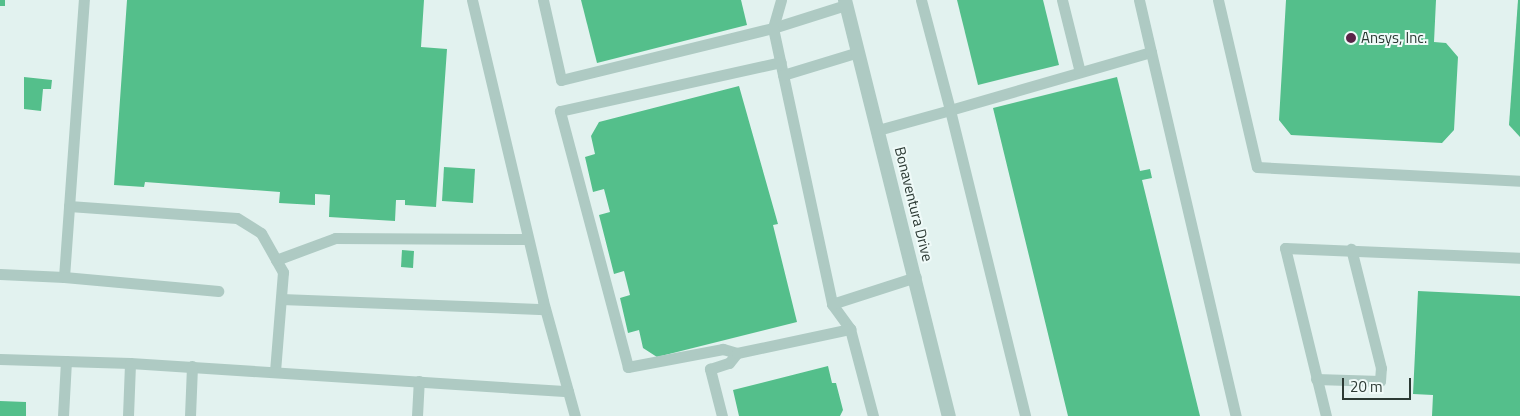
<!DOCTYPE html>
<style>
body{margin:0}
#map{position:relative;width:1520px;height:416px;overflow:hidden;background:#e2f2ef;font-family:"Titillium Web",sans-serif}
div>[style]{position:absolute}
.building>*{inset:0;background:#54bf8b}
.service>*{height:11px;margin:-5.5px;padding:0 5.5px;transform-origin:5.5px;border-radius:5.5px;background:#aecac3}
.tertiary>*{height:14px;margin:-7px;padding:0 7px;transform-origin:7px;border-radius:7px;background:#aecac3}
.dots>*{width:14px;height:14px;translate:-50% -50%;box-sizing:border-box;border:2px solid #effaf8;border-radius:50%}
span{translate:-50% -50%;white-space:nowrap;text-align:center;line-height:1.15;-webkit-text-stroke:4px #effaf8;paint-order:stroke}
.poi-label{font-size:15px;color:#2c3a34}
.left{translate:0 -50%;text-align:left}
.street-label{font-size:15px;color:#2c3a34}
.scale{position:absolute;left:1342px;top:378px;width:69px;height:22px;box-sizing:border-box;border:2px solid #2c3a34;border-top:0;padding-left:6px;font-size:15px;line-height:18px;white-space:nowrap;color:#2c3a34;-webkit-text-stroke:4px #effaf8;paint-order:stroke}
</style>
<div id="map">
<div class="building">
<i style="clip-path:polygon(0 0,5px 0,5px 6px,0 6px)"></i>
<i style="clip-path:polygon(127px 0,424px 0,421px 47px,447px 49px,436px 207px,405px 205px,405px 200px,396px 200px,395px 221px,329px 217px,330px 195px,315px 194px,315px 205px,279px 203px,280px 192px,145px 182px,144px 187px,114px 185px)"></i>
<i style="clip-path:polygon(581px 0,741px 0,747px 25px,597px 63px)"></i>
<i style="clip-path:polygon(957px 0,1043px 0,1059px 65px,978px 85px)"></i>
<i style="clip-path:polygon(1286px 0,1436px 0,1434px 42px,1446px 43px,1458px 57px,1454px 130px,1442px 143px,1291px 135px,1279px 120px)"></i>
<i style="clip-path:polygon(1518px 0,1520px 0,1520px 137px,1509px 125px)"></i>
<i style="clip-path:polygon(24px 77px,52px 80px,51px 89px,43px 89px,41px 111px,24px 109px)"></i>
<i style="clip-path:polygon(1117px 77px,1140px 171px,1150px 169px,1152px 178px,1142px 180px,1200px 416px,1068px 416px,993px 108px)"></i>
<i style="clip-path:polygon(739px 86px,778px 224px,773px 225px,797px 322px,657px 357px,643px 348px,639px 330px,628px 333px,620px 298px,630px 295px,624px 271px,614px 274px,599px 215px,610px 212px,604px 189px,593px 192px,585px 157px,595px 154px,591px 136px,599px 122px)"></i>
<i style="clip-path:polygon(444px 167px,475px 169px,473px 203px,442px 201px)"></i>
<i style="clip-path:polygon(402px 250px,414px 251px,413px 268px,401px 267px)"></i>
<i style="clip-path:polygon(1418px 291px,1520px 296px,1520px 416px,1432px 416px,1433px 395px,1413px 394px)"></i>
<i style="clip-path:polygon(828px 366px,832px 383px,836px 383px,843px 410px,840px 416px,739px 416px,733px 390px)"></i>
<i style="clip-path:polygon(0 401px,26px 402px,26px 416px,0 416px)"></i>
</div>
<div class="service">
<i style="left:472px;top:0;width:309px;rotate:76.7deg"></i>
<i style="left:543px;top:301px;width:119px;rotate:74.5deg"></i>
<i style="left:543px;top:0;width:82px;rotate:77.3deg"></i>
<i style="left:561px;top:80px;width:218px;rotate:-13.8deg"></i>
<i style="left:773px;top:28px;width:77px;rotate:-17.5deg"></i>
<i style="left:781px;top:0;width:29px;rotate:106deg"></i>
<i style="left:773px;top:28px;width:282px;rotate:77.9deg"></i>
<i style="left:832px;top:304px;width:31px;rotate:54deg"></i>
<i style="left:850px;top:329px;width:90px;rotate:75.2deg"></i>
<i style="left:921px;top:0;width:114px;rotate:75.2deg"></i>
<i style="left:950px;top:110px;width:209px;rotate:-16.1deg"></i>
<i style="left:1151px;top:52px;width:374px;rotate:76.9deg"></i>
<i style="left:1062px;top:0;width:74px;rotate:76deg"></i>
<i style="left:1139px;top:0;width:53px;rotate:77deg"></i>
<i style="left:1218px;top:0;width:171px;rotate:76.9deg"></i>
<i style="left:1257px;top:167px;width:263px;rotate:3deg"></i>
<i style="left:783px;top:75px;width:78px;rotate:-17deg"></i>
<i style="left:878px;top:130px;width:75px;rotate:-15.5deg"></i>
<i style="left:950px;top:110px;width:315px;rotate:76.2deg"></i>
<i style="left:69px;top:206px;width:168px;rotate:4.1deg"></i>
<i style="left:237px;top:218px;width:28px;rotate:32deg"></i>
<i style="left:261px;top:233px;width:45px;rotate:60.6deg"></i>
<i style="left:283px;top:272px;width:100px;rotate:94.6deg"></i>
<i style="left:276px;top:260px;width:63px;rotate:-20.4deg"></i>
<i style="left:335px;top:238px;width:193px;rotate:0.3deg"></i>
<i style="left:0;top:274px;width:64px;rotate:2.7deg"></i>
<i style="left:64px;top:277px;width:278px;rotate:-85.9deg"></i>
<i style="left:64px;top:277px;width:155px;rotate:5.2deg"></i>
<i style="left:281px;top:299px;width:264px;rotate:2.2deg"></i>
<i style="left:832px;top:304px;width:88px;rotate:-17.8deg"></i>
<i style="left:737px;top:353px;width:15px;rotate:-164deg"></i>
<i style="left:723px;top:349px;width:97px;rotate:169.3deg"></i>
<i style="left:628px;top:367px;width:265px;rotate:-104.9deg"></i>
<i style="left:560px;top:111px;width:226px;rotate:-12.5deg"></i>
<i style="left:0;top:359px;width:130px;rotate:1.8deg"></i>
<i style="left:130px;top:363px;width:439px;rotate:3.7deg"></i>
<i style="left:1316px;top:379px;width:64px;rotate:1.8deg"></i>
<i style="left:1380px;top:381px;width:13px;rotate:-86deg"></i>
<i style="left:1381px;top:368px;width:123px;rotate:-104.1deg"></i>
<i style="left:63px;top:416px;width:55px;rotate:-86.9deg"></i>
<i style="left:128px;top:416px;width:53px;rotate:-87.8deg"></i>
<i style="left:190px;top:416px;width:50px;rotate:-87.7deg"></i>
<i style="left:417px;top:416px;width:35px;rotate:-87deg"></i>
<i style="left:722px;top:416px;width:49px;rotate:-104.3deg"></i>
<i style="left:710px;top:369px;width:20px;rotate:-18deg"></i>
<i style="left:729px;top:363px;width:13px;rotate:-51deg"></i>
<i style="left:737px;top:353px;width:116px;rotate:-12deg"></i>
<i style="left:1326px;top:416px;width:173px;rotate:-103.7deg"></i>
<i style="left:1285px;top:248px;width:235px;rotate:2.4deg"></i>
</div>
<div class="tertiary">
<i style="left:845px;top:0;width:429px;rotate:76deg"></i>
</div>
<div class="dots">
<i style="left:1351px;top:38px;background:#592447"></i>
</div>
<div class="poi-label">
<span class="left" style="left:1361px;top:38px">Ansys, Inc.</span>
</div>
<div class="street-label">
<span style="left:914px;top:204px;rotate:76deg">Bonaventura Drive</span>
</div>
<div class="scale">20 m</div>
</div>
